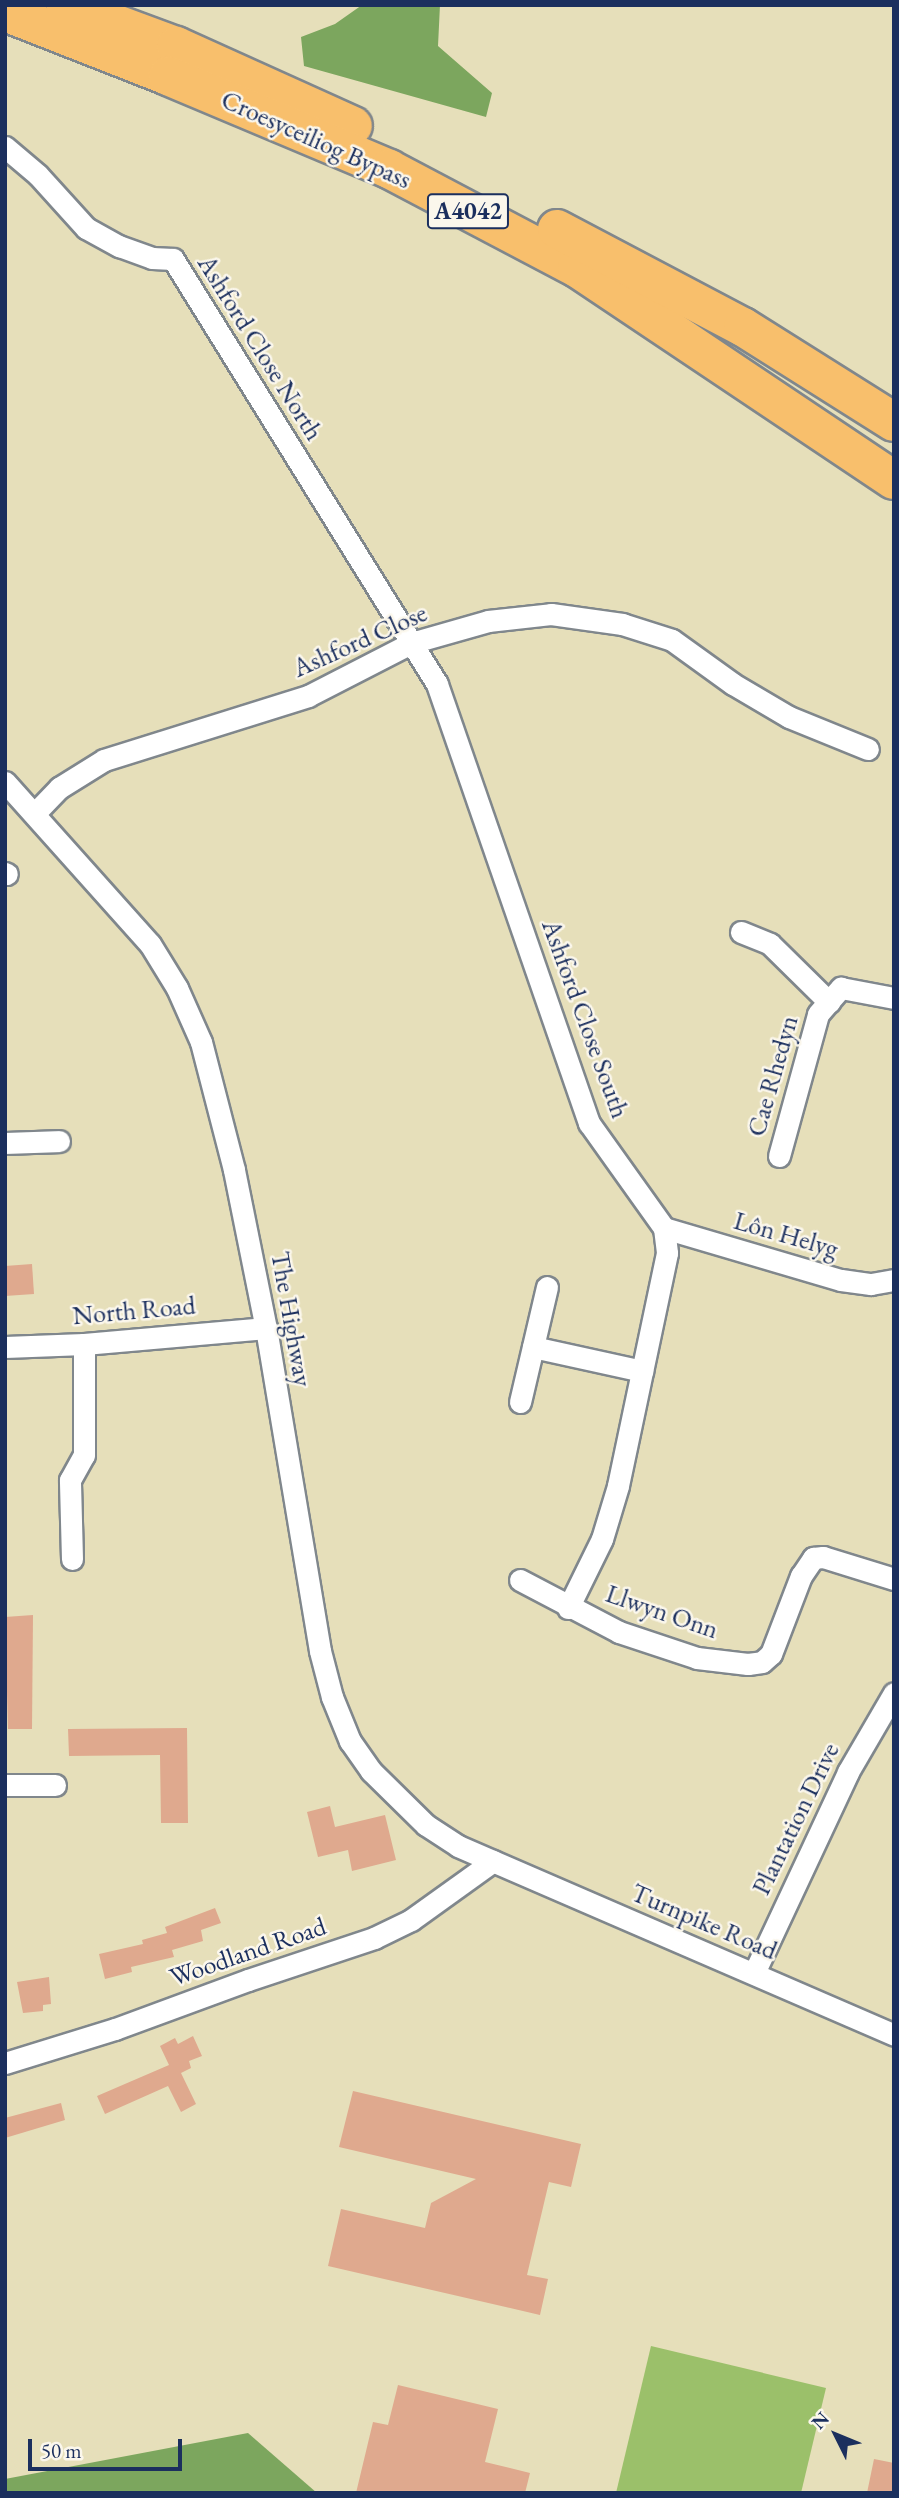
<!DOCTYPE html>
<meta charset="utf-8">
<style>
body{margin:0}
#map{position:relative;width:899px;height:2498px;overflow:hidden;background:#e6dfba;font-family:"EB Garamond",serif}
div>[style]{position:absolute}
.green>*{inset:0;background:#9bc06a}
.forest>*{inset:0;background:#7ca65e}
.building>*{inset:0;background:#dfa98e}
.roads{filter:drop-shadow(2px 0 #80878c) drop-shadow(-2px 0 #80878c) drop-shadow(0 2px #80878c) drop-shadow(0 -2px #80878c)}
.street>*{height:21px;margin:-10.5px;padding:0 10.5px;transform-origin:10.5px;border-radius:10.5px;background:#fff}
.highway>*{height:38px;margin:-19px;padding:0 19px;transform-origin:19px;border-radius:19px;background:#f8bf6c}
span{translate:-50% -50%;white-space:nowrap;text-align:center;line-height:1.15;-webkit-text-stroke:5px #fbf7ec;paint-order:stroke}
.shield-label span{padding:2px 5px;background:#fbf7ec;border:2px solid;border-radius:5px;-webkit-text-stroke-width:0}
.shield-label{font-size:24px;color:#1b2f5e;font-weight:700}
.street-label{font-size:26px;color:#1b2f5e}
.frame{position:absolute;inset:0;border:7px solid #1b2f5e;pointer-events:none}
.north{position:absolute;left:801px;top:2400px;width:70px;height:70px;-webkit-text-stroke:5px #fbf7ec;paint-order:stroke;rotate:313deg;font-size:19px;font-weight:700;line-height:28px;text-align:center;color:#1b2f5e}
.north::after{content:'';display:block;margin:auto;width:24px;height:32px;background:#1b2f5e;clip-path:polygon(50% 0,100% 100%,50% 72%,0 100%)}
.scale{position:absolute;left:28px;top:2439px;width:154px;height:32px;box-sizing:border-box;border:4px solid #1b2f5e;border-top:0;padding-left:9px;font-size:21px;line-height:24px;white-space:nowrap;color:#1b2f5e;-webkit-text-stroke:5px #fbf7ec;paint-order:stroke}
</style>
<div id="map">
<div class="green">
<i style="clip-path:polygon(651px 2346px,826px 2388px,801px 2493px,616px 2493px)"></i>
</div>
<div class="forest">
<i style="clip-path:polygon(362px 5px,440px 5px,438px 46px,492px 93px,486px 117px,304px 66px,301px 37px,335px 24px)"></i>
<i style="clip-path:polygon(248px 2433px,317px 2493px,5px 2493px,5px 2479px)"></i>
</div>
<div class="building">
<i style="clip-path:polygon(32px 1264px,34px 1294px,5px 1296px,5px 1266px)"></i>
<i style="clip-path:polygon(33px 1615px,32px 1729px,8px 1729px,5px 1617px)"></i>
<i style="clip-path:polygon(187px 1728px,188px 1823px,161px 1823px,160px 1755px,69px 1756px,68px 1729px)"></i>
<i style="clip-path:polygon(330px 1806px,335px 1827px,385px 1815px,396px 1860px,352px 1871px,348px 1850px,318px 1857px,307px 1812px)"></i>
<i style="clip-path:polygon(215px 1908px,221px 1923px,201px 1930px,203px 1941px,172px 1950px,174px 1957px,131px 1967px,132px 1972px,105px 1979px,99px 1954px,143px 1944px,142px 1940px,167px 1933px,165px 1927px)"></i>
<i style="clip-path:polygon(49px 1977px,51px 2004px,43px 2005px,43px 2011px,23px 2013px,17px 1982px)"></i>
<i style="clip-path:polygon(193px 2036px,202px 2056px,189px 2061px,191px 2068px,181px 2073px,196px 2104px,181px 2112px,168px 2086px,105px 2114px,97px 2096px,169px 2065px,160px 2046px,175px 2038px,178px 2044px)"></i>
<i style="clip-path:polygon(353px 2091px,581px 2144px,571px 2187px,549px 2182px,527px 2275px,548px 2279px,540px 2315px,328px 2266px,341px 2209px,425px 2228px,431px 2203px,476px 2179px,339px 2147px)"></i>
<i style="clip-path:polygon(61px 2103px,65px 2120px,5px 2138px,5px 2118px)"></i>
<i style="clip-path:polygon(398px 2385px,498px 2409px,485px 2462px,530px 2473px,525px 2493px,356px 2493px,373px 2422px,388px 2425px)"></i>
<i style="clip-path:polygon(874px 2459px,894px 2463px,894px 2493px,867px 2493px)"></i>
</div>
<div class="roads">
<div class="street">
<i style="left:5px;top:147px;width:43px;rotate:40.3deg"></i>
<i style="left:38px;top:175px;width:72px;rotate:47.8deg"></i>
<i style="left:86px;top:228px;width:38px;rotate:29deg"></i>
<i style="left:119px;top:246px;width:35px;rotate:20deg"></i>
<i style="left:152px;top:258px;width:21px;rotate:3deg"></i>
<i style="left:173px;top:259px;width:500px;rotate:58.15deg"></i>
<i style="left:437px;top:684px;width:465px;rotate:70.9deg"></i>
<i style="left:589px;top:1123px;width:129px;rotate:54.5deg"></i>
<i style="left:664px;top:1228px;width:25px;rotate:83deg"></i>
<i style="left:667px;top:1253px;width:238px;rotate:101.9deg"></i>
<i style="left:618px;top:1486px;width:55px;rotate:106.8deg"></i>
<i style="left:602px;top:1539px;width:77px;rotate:116.2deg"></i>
<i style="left:5px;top:782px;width:217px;rotate:48.2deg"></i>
<i style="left:150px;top:944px;width:52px;rotate:58.5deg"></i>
<i style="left:177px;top:988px;width:59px;rotate:66deg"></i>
<i style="left:201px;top:1042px;width:132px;rotate:75.5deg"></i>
<i style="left:234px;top:1170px;width:161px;rotate:78.6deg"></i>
<i style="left:266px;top:1328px;width:327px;rotate:80.5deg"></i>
<i style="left:320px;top:1651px;width:48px;rotate:75.4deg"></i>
<i style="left:332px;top:1697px;width:48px;rotate:67.8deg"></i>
<i style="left:350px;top:1741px;width:37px;rotate:55deg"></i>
<i style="left:371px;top:1771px;width:77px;rotate:44.5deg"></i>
<i style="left:426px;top:1825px;width:38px;rotate:33deg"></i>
<i style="left:458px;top:1846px;width:475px;rotate:23.4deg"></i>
<i style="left:35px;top:813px;width:35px;rotate:-46deg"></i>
<i style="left:59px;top:788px;width:53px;rotate:-31.9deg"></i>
<i style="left:104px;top:760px;width:214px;rotate:-17.4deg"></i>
<i style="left:308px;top:696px;width:116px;rotate:-27.2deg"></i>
<i style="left:411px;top:643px;width:80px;rotate:-15.9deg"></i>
<i style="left:488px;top:621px;width:63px;rotate:-6.3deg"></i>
<i style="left:551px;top:614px;width:72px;rotate:8deg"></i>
<i style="left:622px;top:624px;width:52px;rotate:17.7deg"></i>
<i style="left:672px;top:640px;width:75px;rotate:35.8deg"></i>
<i style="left:733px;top:684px;width:65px;rotate:30.5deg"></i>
<i style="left:789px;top:717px;width:85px;rotate:22.1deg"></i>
<i style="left:5px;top:873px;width:2px;rotate:27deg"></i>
<i style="left:741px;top:932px;width:31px;rotate:22deg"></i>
<i style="left:770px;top:944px;width:83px;rotate:44.5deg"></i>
<i style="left:5px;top:1143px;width:54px;rotate:-2.1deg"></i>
<i style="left:779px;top:1156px;width:147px;rotate:-74.6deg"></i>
<i style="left:818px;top:1014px;width:35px;rotate:-49deg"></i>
<i style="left:841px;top:988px;width:54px;rotate:10.7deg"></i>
<i style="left:664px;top:1228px;width:184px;rotate:16.4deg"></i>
<i style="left:841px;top:1280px;width:30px;rotate:8deg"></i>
<i style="left:871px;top:1284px;width:23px;rotate:-10deg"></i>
<i style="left:5px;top:1347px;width:79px;rotate:-2.2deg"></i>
<i style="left:84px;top:1344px;width:183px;rotate:-5deg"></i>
<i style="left:533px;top:1347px;width:112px;rotate:12.4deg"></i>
<i style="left:520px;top:1402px;width:118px;rotate:-76.8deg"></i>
<i style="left:72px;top:1559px;width:79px;rotate:-91.5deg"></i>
<i style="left:70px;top:1480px;width:29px;rotate:-61deg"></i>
<i style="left:84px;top:1455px;width:111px;rotate:-90deg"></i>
<i style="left:520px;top:1580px;width:112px;rotate:27.7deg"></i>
<i style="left:619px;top:1632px;width:82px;rotate:18.4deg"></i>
<i style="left:697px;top:1658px;width:51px;rotate:6.7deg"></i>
<i style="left:748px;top:1664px;width:14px;rotate:-8deg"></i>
<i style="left:762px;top:1662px;width:12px;rotate:-42deg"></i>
<i style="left:771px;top:1654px;width:84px;rotate:-69deg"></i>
<i style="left:801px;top:1576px;width:22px;rotate:-56deg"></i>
<i style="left:813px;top:1558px;width:10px;rotate:-6deg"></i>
<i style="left:823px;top:1557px;width:74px;rotate:17.2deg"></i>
<i style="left:5px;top:1785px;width:50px"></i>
<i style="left:754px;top:1973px;width:222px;rotate:-64.9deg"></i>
<i style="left:848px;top:1772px;width:91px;rotate:-59.8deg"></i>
<i style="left:5px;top:2063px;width:115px;rotate:-17.2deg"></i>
<i style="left:115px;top:2029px;width:142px;rotate:-20.2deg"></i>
<i style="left:248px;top:1980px;width:133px;rotate:-18.4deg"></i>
<i style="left:374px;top:1938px;width:41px;rotate:-25.9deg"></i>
<i style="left:411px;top:1920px;width:101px;rotate:-35.7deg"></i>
</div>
<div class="highway">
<i style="left:65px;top:5px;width:118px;rotate:20.3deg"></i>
<i style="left:176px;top:46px;width:194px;rotate:24.3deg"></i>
<i style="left:5px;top:12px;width:175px;rotate:21.4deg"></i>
<i style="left:168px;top:76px;width:240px;rotate:22.8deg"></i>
<i style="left:389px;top:169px;width:212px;rotate:27.8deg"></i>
<i style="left:577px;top:268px;width:381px;rotate:33.8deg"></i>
<i style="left:557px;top:229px;width:210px;rotate:27.8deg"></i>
<i style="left:743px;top:327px;width:178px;rotate:32.2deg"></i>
</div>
</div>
<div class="shield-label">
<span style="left:468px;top:211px">A4042</span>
</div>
<div class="street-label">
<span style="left:316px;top:140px;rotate:24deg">Croesyceiliog Bypass</span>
<span style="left:260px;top:348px;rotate:58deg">Ashford Close North</span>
<span style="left:360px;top:641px;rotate:-24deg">Ashford Close</span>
<span style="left:585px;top:1019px;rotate:70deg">Ashford Close South</span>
<span style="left:773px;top:1076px;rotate:-74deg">Cae Rhedyn</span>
<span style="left:786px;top:1235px;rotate:16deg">Lôn Helyg</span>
<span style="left:134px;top:1311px;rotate:-5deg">North Road</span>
<span style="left:291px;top:1319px;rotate:80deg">The Highway</span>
<span style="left:662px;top:1612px;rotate:19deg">Llwyn Onn</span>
<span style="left:796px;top:1819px;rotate:-64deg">Plantation Drive</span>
<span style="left:704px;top:1922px;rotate:23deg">Turnpike Road</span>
<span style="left:248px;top:1952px;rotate:-19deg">Woodland Road</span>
</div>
<div class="frame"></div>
<div class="north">N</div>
<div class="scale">50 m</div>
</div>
